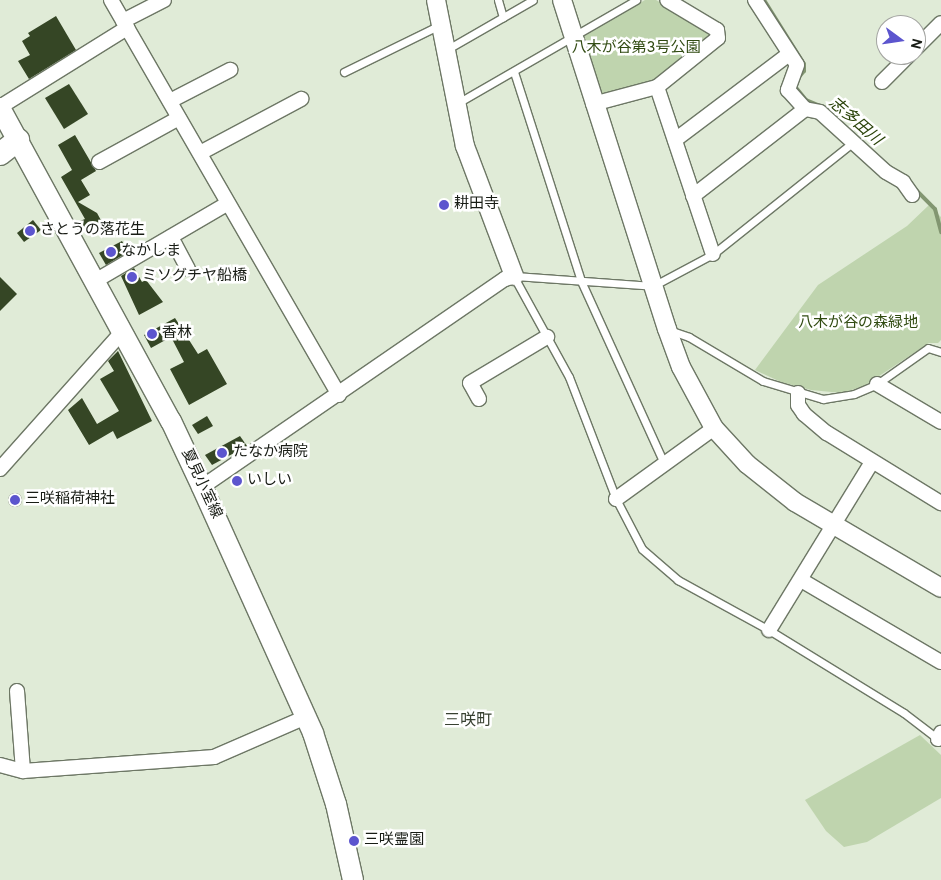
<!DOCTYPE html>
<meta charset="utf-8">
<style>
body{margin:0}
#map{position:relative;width:941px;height:880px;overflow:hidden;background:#e0ebd7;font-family:Overpass,"Noto Sans JP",sans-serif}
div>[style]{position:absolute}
.green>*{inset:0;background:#bfd4ae}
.stream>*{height:4px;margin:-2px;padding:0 2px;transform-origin:2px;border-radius:2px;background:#829671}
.building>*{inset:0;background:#354625}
.round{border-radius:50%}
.roads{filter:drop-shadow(1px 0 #6d7765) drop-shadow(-1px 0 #6d7765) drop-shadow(0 1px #6d7765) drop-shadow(0 -1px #6d7765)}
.service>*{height:7px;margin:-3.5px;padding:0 3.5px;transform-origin:3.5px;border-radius:3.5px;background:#fff}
.minor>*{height:14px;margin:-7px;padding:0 7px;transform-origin:7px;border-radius:7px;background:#fff}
.tertiary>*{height:18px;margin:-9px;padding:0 9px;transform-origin:9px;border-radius:9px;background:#fff}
.secondary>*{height:20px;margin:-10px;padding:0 10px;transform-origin:10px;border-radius:10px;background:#fff}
.primary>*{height:22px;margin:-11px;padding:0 11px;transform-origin:11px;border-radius:11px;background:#fff}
.dots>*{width:14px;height:14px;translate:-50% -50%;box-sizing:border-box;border:2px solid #fff;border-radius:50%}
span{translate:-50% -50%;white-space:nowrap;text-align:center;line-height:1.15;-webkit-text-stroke:5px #fff;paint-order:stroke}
.park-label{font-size:15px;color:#314b12}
.poi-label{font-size:15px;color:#181c15}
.left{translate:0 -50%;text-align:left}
.street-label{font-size:15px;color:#181c15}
.water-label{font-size:16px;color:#294208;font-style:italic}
.neighbourhood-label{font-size:16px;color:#384131}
.north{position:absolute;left:876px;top:15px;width:50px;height:50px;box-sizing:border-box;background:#fff;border:1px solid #a3a4a1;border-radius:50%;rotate:104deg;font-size:14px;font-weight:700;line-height:20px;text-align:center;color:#181c15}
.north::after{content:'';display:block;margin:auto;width:18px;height:22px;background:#5c55ce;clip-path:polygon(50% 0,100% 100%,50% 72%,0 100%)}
</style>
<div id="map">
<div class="green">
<i style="clip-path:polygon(645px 0,656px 0,711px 31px,713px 38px,651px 84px,599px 96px,581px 42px,584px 36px)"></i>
<i style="clip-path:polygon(929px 205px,941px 217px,941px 340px,938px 343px,929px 343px,864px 386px,842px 393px,811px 390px,781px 382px,755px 370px,818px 285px,907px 226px)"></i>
<i style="clip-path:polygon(920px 735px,941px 755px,941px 798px,867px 842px,844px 847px,826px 831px,805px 800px)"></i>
</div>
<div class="stream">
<i style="left:764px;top:0;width:75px;rotate:58deg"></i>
<i style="left:804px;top:64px;width:7px;rotate:90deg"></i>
<i style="left:804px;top:71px;width:17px;rotate:130deg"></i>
<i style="left:793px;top:84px;width:21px;rotate:51deg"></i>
<i style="left:806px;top:100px;width:13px;rotate:23deg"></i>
<i style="left:915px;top:189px;width:28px;rotate:45deg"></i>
<i style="left:935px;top:209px;width:24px;rotate:75deg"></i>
</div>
<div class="building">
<i style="clip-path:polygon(56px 16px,76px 50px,29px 79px,18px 61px,30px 55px,22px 41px,30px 36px,28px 33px)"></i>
<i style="clip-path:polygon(69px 84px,88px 114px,64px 129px,45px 98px)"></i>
<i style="clip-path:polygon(75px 135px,96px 171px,81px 180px,90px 195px,78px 202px,97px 213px,103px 224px,86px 232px,80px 221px,85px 219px,61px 177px,72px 170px,58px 145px)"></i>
<i style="clip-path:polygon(33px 220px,41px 230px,24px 242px,17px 233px)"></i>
<i style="clip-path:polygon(122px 241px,128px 252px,106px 265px,99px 253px)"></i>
<i style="clip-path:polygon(134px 268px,142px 282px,146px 280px,163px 302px,139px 315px,121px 276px)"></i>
<i style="clip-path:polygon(0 277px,17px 294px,0 311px)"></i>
<i style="clip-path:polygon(175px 318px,198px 354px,207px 349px,227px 384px,189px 405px,170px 369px,184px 362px,171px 337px,151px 348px,144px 335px)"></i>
<i style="clip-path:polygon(118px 351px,152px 421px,117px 439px,113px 431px,89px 445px,68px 410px,82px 398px,97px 424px,119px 411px,100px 379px,114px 371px,108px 361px)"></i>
<i style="clip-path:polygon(207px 416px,213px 426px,198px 434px,192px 425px)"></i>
<i style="clip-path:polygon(240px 436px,247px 446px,212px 465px,205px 455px)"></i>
<i class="round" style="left:8px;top:493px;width:14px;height:14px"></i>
</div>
<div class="roads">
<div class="service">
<i style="left:498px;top:0;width:18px;rotate:74deg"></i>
<i style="left:446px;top:50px;width:100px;rotate:-29.9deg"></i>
<i style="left:344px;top:72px;width:107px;rotate:-26.1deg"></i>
<i style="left:514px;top:72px;width:219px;rotate:72.2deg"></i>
<i style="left:581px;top:281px;width:200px;rotate:65.5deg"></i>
<i style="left:456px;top:104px;width:208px;rotate:-30deg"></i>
<i style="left:515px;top:276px;width:138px;rotate:4.1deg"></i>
<i style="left:653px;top:286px;width:68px;rotate:-28.1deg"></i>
<i style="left:713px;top:254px;width:178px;rotate:-38.6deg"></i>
<i style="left:514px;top:277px;width:114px;rotate:61.2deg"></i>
<i style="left:569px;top:377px;width:131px;rotate:68.9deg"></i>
<i style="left:616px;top:499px;width:56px;rotate:62.5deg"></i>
<i style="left:642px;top:549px;width:48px;rotate:40.7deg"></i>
<i style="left:678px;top:580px;width:104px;rotate:28.8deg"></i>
<i style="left:769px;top:630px;width:158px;rotate:31.6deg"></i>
<i style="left:904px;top:713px;width:43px;rotate:37.4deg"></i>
<i style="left:669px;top:330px;width:21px;rotate:19deg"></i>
<i style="left:689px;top:337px;width:86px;rotate:30.7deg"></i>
<i style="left:763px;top:381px;width:63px;rotate:16.7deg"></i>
<i style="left:823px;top:399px;width:31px;rotate:-9deg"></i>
<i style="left:854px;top:394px;width:25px;rotate:-23deg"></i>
<i style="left:877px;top:384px;width:62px;rotate:-35.2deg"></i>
<i style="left:928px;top:348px;width:14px;rotate:17deg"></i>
</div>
<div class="minor">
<i style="left:111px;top:0;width:456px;rotate:60deg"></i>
<i style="left:755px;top:0;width:77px;rotate:57.1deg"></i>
<i style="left:797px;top:65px;width:27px;rotate:110deg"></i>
<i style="left:788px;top:90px;width:25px;rotate:48deg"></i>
<i style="left:805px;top:109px;width:15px;rotate:11deg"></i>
<i style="left:820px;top:112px;width:89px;rotate:42.3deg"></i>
<i style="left:886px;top:172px;width:20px;rotate:30deg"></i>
<i style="left:903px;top:182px;width:16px;rotate:55deg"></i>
<i style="left:123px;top:21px;width:46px;rotate:-27.1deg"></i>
<i style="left:916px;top:48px;width:35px;rotate:-45deg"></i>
<i style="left:882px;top:82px;width:38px;rotate:-45deg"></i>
<i style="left:657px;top:87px;width:176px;rotate:71.5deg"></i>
<i style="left:170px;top:101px;width:68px;rotate:-27.3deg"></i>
<i style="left:593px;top:104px;width:66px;rotate:-14.9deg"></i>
<i style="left:657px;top:87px;width:78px;rotate:-38.8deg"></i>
<i style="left:718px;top:38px;width:8px;rotate:-97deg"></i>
<i style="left:717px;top:30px;width:58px;rotate:-149deg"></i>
<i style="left:0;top:107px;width:150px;rotate:-31.9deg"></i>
<i style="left:675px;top:140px;width:143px;rotate:-37deg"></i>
<i style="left:200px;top:153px;width:115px;rotate:-28.1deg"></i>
<i style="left:99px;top:162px;width:91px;rotate:-28.8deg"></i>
<i style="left:693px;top:196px;width:142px;rotate:-37.8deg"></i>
<i style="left:171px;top:237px;width:36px;rotate:62deg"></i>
<i style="left:95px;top:281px;width:153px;rotate:-30.3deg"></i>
<i style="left:877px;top:384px;width:74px;rotate:30.7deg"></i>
<i style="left:798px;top:393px;width:12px;rotate:90deg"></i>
<i style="left:798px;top:405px;width:11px;rotate:56deg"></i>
<i style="left:804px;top:414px;width:30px;rotate:40deg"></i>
<i style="left:827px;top:433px;width:134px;rotate:31.6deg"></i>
<i style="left:479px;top:399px;width:18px;rotate:-119deg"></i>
<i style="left:470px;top:383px;width:90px;rotate:-30.9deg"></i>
<i style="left:0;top:469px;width:185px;rotate:-48.3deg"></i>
<i style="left:202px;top:487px;width:368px;rotate:-34.5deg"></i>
<i style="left:505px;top:279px;width:9px;rotate:-18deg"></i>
<i style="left:616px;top:499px;width:121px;rotate:-35.9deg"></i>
<i style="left:801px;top:580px;width:162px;rotate:30.4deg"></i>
<i style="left:769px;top:630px;width:197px;rotate:-58.5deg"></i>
<i style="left:17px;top:691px;width:80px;rotate:85.7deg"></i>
<i style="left:938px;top:739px;width:7px;rotate:-63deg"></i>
<i style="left:0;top:765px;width:24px;rotate:15deg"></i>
<i style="left:23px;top:771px;width:192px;rotate:-4.2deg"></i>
<i style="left:214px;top:757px;width:100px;rotate:-23.5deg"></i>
</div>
<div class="tertiary">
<i style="left:436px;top:0;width:149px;rotate:78.8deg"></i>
<i style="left:465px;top:146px;width:139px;rotate:69.3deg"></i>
<i style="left:562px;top:0;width:345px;rotate:72.3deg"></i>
<i style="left:667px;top:329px;width:40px;rotate:69.8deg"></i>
<i style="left:681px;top:367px;width:69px;rotate:61.6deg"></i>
<i style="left:714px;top:428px;width:49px;rotate:47.5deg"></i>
<i style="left:747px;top:464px;width:61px;rotate:38.4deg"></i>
<i style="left:795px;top:502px;width:169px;rotate:30.5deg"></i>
</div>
<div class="secondary">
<i style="left:0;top:108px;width:357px;rotate:61.4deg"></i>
<i style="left:171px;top:421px;width:73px;rotate:64.8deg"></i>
<i style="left:202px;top:487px;width:270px;rotate:65.7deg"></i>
<i style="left:313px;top:733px;width:75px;rotate:72.1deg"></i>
<i style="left:336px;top:804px;width:78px;rotate:77.4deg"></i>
</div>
<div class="primary">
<i style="left:0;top:154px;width:23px;rotate:-38deg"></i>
</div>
</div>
<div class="dots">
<i style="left:444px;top:205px;background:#5c55ce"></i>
<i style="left:30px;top:231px;background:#5c55ce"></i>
<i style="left:111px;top:252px;background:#5c55ce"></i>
<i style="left:132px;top:277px;background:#5c55ce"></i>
<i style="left:152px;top:334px;background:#5c55ce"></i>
<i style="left:222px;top:453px;background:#5c55ce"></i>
<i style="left:237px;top:481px;background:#5c55ce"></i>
<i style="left:15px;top:500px;background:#5c55ce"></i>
<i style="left:354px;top:841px;background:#5c55ce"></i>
</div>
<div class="park-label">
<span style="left:636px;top:49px">八木が谷第3号公園</span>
<span style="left:858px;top:324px">八木が谷の森緑地</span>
</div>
<div class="poi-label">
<span class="left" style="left:454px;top:205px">耕田寺</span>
<span class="left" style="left:40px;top:231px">さとうの落花生</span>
<span class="left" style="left:121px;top:252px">なかしま</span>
<span class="left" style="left:142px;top:277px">ミソグチヤ船橋</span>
<span class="left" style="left:162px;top:334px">香林</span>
<span class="left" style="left:233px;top:453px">たなか病院</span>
<span class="left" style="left:247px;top:481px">いしい</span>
<span class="left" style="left:25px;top:500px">三咲稲荷神社</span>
<span class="left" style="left:364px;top:841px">三咲霊園</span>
</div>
<div class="street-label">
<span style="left:201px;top:484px;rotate:65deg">夏見小室線</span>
</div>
<div class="water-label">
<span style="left:855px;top:122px;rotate:41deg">志多田川</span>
</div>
<div class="neighbourhood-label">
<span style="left:468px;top:721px">三咲町</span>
</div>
<div class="north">N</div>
</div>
